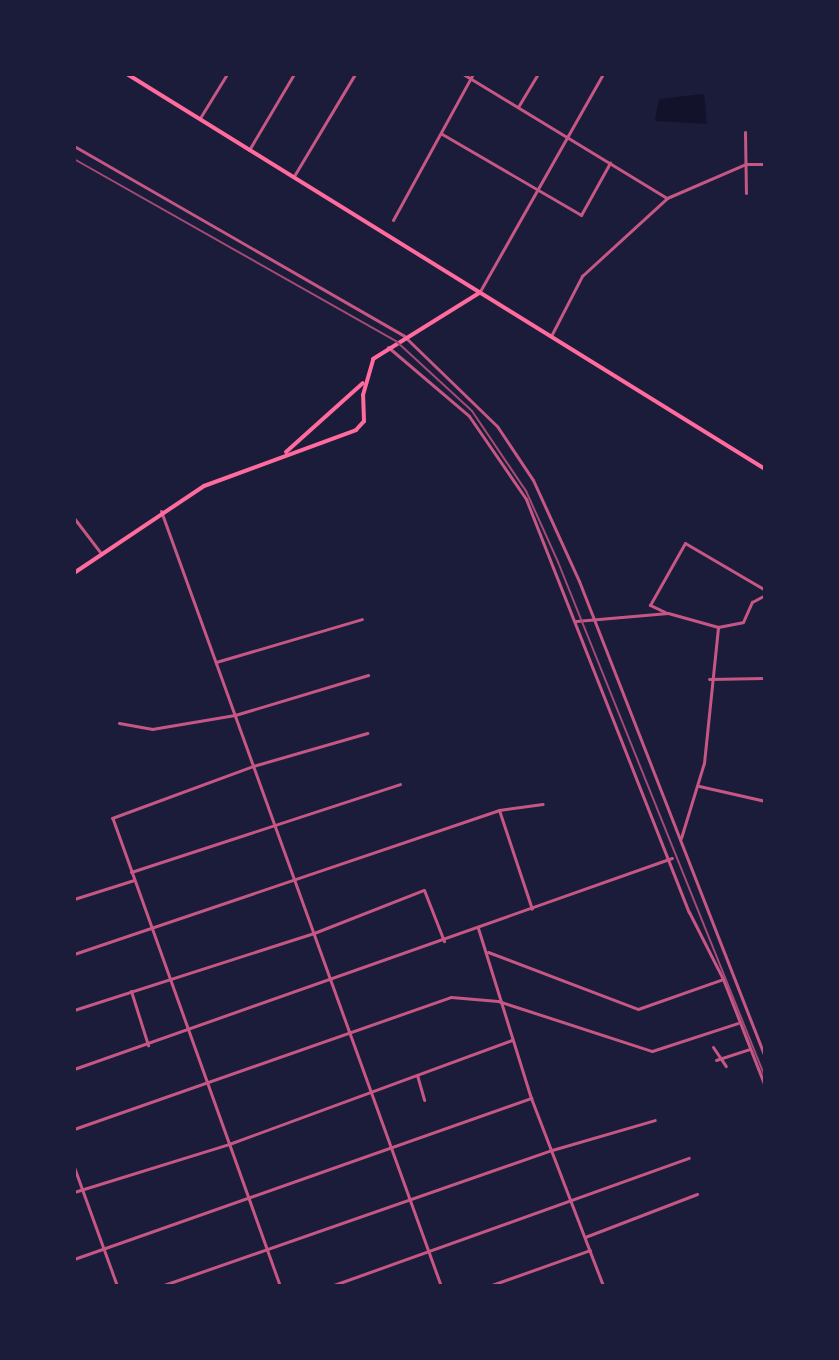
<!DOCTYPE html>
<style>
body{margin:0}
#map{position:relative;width:839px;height:1360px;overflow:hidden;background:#1b1b3a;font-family:Signika,sans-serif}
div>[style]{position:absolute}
.water>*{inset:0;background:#12122b}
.minor>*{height:3px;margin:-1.5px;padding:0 1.5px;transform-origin:1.5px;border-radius:1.5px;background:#c65784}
.secondary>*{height:4px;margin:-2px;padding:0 2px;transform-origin:2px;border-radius:2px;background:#ff6b9d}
.primary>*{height:4px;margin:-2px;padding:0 2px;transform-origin:2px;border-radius:2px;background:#ff6b9d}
.rail>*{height:2px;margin:-1px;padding:0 1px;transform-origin:1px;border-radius:1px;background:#a44b75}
span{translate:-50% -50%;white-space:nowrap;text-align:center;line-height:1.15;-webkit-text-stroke:6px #1b1b3a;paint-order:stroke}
.frame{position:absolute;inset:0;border:76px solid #1b1b3a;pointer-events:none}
</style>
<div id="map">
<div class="water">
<i style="clip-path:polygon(704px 94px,707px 124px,655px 121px,659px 99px)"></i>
</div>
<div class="minor">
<i style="left:463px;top:74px;width:239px;rotate:31.3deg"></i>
<i style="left:518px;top:107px;width:39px;rotate:-59deg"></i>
<i style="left:200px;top:118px;width:52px;rotate:-58.5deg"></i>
<i style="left:745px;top:132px;width:61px;rotate:89.1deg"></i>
<i style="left:442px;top:134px;width:161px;rotate:30.2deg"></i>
<i style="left:581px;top:215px;width:60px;rotate:-60.9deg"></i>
<i style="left:74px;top:146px;width:381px;rotate:29.9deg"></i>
<i style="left:404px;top:336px;width:129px;rotate:44.1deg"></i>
<i style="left:497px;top:426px;width:65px;rotate:56.3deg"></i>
<i style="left:533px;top:480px;width:111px;rotate:65.5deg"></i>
<i style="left:579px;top:581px;width:511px;rotate:68.66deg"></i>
<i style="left:249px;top:150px;width:88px;rotate:-59.4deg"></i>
<i style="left:294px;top:176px;width:119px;rotate:-59.1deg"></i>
<i style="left:393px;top:220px;width:166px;rotate:-61.3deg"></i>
<i style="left:479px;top:293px;width:252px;rotate:-60.5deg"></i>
<i style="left:551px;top:336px;width:68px;rotate:-62.7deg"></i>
<i style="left:582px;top:276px;width:115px;rotate:-42.5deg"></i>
<i style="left:667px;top:198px;width:86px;rotate:-23.3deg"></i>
<i style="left:746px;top:164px;width:19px"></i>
<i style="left:388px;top:347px;width:106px;rotate:40.4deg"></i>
<i style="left:469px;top:416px;width:101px;rotate:55.5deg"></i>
<i style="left:526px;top:499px;width:444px;rotate:68.5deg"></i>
<i style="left:689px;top:912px;width:75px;rotate:63.1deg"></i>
<i style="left:723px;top:979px;width:115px;rotate:68.6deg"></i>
<i style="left:161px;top:511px;width:824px;rotate:70.14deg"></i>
<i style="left:74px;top:518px;width:43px;rotate:52.6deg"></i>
<i style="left:667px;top:613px;width:19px;rotate:-155deg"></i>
<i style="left:650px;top:605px;width:71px;rotate:-60.6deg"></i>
<i style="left:685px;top:543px;width:93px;rotate:30.4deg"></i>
<i style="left:576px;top:621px;width:92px;rotate:-5deg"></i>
<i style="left:668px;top:613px;width:52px;rotate:15.6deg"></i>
<i style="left:718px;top:627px;width:25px;rotate:-11deg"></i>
<i style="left:743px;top:622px;width:22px;rotate:-66deg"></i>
<i style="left:752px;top:602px;width:15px;rotate:-28deg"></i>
<i style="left:216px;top:662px;width:152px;rotate:-16.4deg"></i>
<i style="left:709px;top:679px;width:56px;rotate:-1deg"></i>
<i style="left:119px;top:723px;width:34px;rotate:10deg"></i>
<i style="left:152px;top:729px;width:84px;rotate:-9.6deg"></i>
<i style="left:235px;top:715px;width:139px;rotate:-16.7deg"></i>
<i style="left:699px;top:786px;width:68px;rotate:12.8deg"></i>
<i style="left:499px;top:810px;width:104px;rotate:71.6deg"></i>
<i style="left:681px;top:838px;width:78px;rotate:-73deg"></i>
<i style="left:704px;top:763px;width:137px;rotate:-84.1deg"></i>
<i style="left:131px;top:872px;width:283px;rotate:-18.1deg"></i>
<i style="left:74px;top:899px;width:63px;rotate:-17.6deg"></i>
<i style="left:478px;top:928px;width:178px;rotate:72.7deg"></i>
<i style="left:531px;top:1098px;width:201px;rotate:69deg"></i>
<i style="left:488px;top:952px;width:160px;rotate:20.8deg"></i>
<i style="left:638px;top:1009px;width:90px;rotate:-19.4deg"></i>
<i style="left:74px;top:954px;width:449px;rotate:-18.7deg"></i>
<i style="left:499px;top:810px;width:44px;rotate:-7.8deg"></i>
<i style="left:131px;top:991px;width:57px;rotate:72.5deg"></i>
<i style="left:74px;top:1010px;width:252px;rotate:-17.8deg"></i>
<i style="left:314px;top:933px;width:118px;rotate:-21.4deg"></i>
<i style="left:424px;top:890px;width:55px;rotate:68.6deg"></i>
<i style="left:713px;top:1047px;width:23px;rotate:56deg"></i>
<i style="left:716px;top:1060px;width:35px;rotate:-18deg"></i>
<i style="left:74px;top:1069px;width:634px;rotate:-19.44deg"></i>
<i style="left:417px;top:1075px;width:26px;rotate:74deg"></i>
<i style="left:74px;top:1129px;width:399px;rotate:-19.3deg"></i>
<i style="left:451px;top:997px;width:47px;rotate:4.9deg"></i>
<i style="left:498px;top:1001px;width:162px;rotate:18deg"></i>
<i style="left:652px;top:1051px;width:90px;rotate:-18deg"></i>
<i style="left:74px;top:1167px;width:127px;rotate:70.1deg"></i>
<i style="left:74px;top:1192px;width:162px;rotate:-17.2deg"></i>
<i style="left:229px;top:1144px;width:302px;rotate:-20.2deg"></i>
<i style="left:585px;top:1237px;width:120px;rotate:-21deg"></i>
<i style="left:74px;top:1259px;width:485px;rotate:-19.4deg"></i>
<i style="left:161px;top:1286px;width:414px;rotate:-19.2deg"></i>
<i style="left:552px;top:1150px;width:107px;rotate:-16.2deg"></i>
<i style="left:280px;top:1286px;width:497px;rotate:-109.7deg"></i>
<i style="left:112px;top:818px;width:150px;rotate:-20.2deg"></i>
<i style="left:253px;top:766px;width:119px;rotate:-16.1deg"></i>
<i style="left:331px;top:1286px;width:380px;rotate:-19.7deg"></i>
<i style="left:489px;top:1286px;width:107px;rotate:-19.6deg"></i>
</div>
<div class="secondary">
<i style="left:286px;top:452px;width:103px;rotate:-41.9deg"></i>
<i style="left:74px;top:573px;width:156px;rotate:-33.8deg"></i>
<i style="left:204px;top:486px;width:162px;rotate:-20.2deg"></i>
<i style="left:356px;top:430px;width:12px;rotate:-48deg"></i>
<i style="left:364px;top:421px;width:26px;rotate:-92deg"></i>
<i style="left:363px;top:395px;width:37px;rotate:-74deg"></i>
<i style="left:373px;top:359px;width:125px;rotate:-31.9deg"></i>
</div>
<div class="primary">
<i style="left:127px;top:74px;width:750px;rotate:31.76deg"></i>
</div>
<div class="rail">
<i style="left:74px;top:159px;width:370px;rotate:29.5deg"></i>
<i style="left:396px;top:341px;width:103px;rotate:42.6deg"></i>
<i style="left:472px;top:411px;width:97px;rotate:56deg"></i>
<i style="left:526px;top:491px;width:78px;rotate:65.7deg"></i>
<i style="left:558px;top:562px;width:555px;rotate:68.1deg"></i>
</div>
<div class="frame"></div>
</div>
